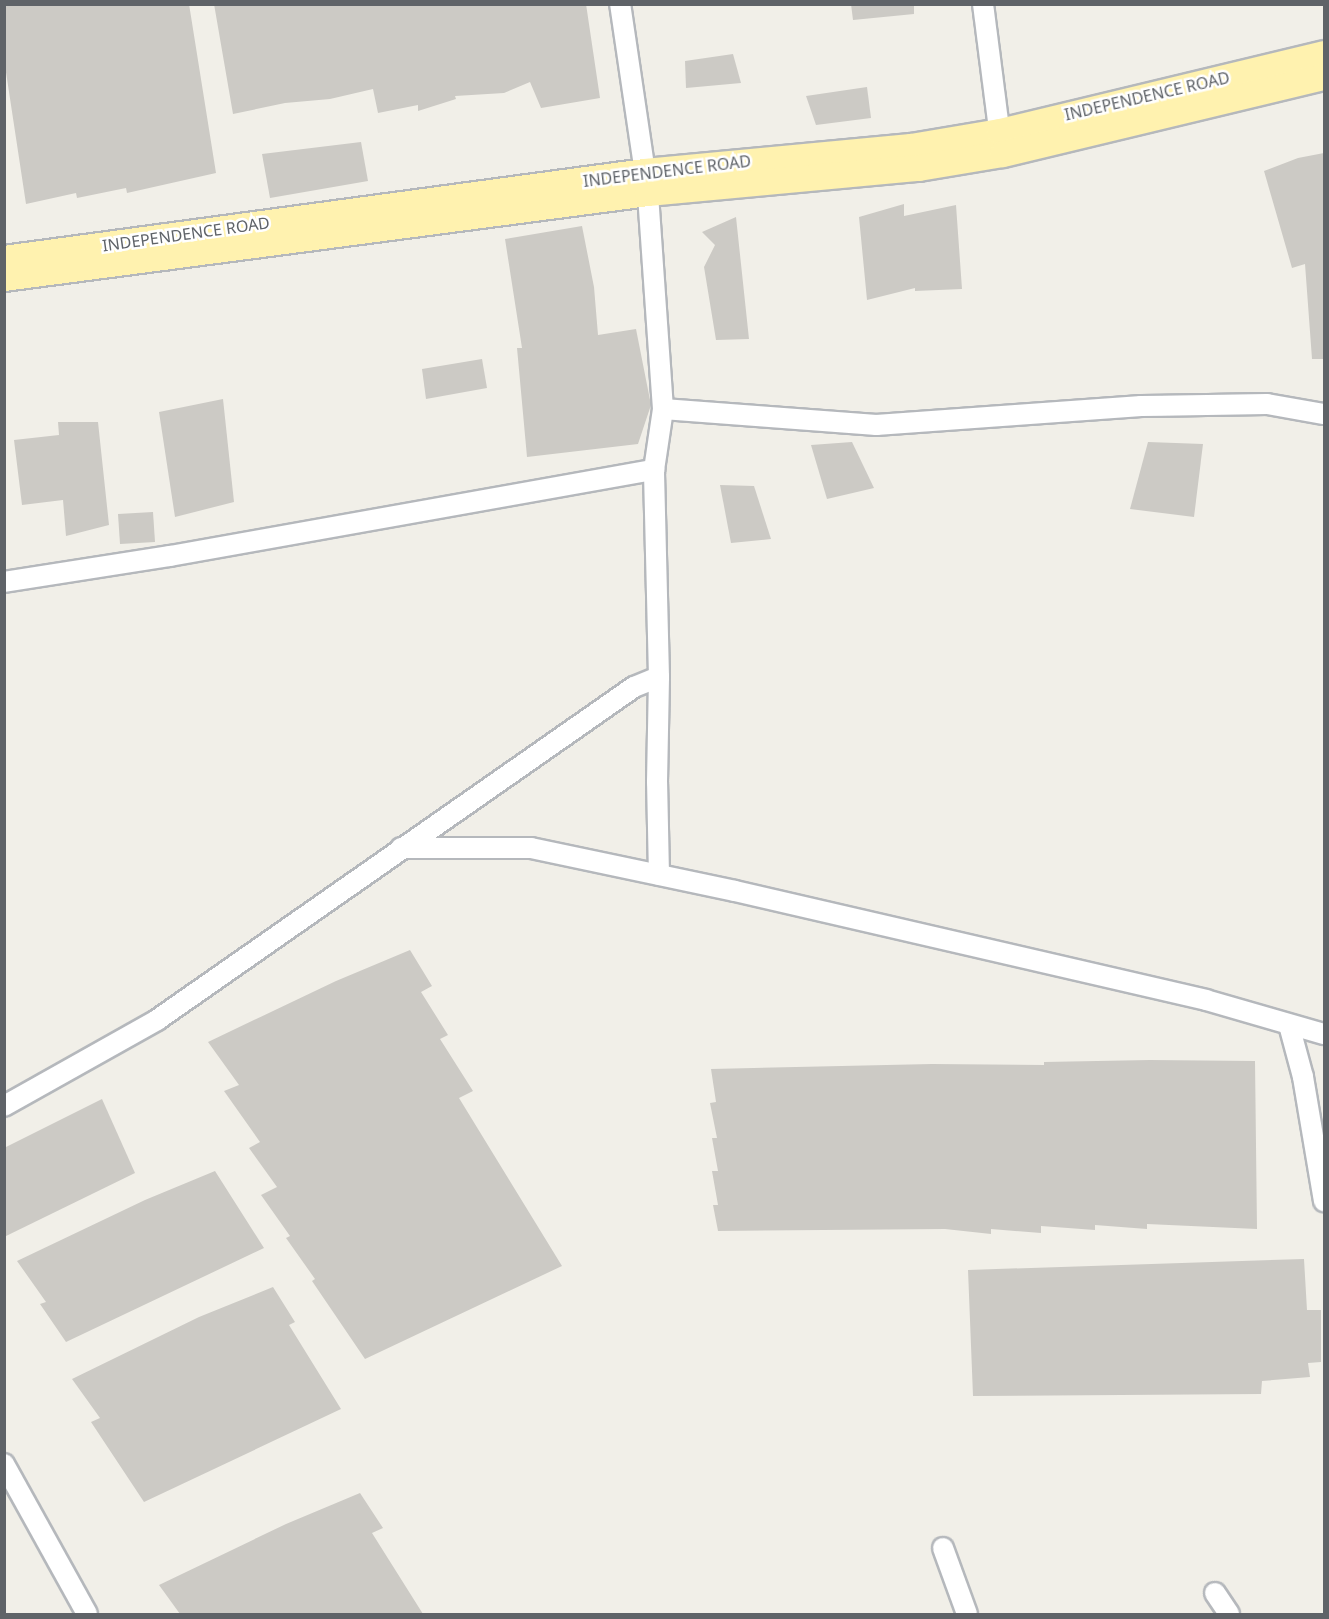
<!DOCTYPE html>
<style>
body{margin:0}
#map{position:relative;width:1329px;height:1619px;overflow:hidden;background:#f1efe8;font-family:"Noto Sans",sans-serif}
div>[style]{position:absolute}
.building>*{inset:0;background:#cccac5}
.roads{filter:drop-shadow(2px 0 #b5b8bc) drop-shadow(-2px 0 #b5b8bc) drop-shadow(0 2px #b5b8bc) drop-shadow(0 -2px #b5b8bc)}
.minor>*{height:20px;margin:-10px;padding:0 10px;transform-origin:10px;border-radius:10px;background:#fff}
.major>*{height:26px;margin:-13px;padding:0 13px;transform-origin:13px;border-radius:13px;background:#fff2af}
span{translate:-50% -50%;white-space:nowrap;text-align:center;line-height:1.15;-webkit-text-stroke:5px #fff;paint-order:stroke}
.street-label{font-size:16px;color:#5f6368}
.frame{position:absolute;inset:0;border:6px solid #5f6368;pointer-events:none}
</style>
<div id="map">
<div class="building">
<i style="clip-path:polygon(4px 4px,189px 4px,216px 173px,127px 193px,126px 188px,77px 198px,76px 193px,26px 204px,4px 59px)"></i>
<i style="clip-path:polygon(214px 4px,586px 4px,600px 98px,541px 108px,530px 82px,504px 93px,455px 96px,456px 99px,418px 111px,418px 105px,378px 113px,373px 89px,330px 99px,285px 103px,233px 114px)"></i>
<i style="clip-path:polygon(851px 4px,914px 4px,914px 14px,853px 20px)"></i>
<i style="clip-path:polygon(733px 54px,741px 83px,686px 88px,685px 61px)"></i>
<i style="clip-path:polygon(867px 87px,871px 118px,816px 125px,806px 96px)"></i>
<i style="clip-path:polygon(361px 142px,368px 181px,270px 198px,262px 154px)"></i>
<i style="clip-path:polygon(1324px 153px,1324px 359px,1312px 359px,1305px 264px,1292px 268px,1264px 171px,1298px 158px)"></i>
<i style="clip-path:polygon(904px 204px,904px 216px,956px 205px,962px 289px,915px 291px,915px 288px,867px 300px,859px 217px)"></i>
<i style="clip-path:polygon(736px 217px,749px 339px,716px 340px,704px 267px,715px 245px,702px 232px)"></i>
<i style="clip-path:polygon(582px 226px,594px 287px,598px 335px,636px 329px,651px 405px,638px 444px,527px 457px,517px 348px,522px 348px,505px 239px)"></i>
<i style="clip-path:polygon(482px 359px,487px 388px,426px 399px,422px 369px)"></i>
<i style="clip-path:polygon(223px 399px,234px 502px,175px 517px,159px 412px)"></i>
<i style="clip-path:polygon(58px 422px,98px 422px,109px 525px,66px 536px,63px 500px,22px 505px,14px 440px,59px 435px)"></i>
<i style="clip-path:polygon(852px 442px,874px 488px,827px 499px,811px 445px)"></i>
<i style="clip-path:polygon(1148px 442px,1203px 444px,1194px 517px,1130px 509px)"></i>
<i style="clip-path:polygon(720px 485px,754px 486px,771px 539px,731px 543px)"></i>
<i style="clip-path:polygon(153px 512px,155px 542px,120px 544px,118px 514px)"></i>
<i style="clip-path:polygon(410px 950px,432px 986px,421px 992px,448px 1035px,440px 1039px,473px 1091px,459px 1098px,562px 1266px,365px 1359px,312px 1281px,315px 1279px,286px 1238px,290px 1236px,261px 1195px,277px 1187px,249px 1148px,260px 1142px,224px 1091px,239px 1085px,208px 1042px,336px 981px)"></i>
<i style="clip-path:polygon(1150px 1060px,1255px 1061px,1257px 1229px,1147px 1224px,1147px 1229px,1095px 1225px,1095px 1230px,1041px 1226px,1041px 1233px,991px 1229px,991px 1234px,945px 1229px,718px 1231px,713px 1205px,718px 1205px,712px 1171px,718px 1171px,712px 1138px,717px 1138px,710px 1103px,716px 1102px,711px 1069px,932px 1064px,1044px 1065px,1044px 1062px)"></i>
<i style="clip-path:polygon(102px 1099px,135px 1173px,4px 1237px,4px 1148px)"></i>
<i style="clip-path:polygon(215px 1171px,264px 1248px,66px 1342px,40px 1304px,46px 1302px,17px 1261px,145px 1200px)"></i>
<i style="clip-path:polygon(1304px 1259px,1307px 1310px,1321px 1310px,1321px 1362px,1308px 1363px,1310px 1377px,1262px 1381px,1261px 1394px,973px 1396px,968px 1270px)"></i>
<i style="clip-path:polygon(273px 1287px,295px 1322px,289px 1325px,341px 1409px,144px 1502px,91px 1422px,100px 1418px,72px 1379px,199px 1317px)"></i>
<i style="clip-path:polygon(360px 1493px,383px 1528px,372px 1533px,423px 1614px,180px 1614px,159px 1585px,286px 1524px)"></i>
</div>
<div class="roads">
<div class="minor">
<i style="left:983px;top:4px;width:142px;rotate:82.7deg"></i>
<i style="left:663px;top:409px;width:214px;rotate:4.3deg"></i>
<i style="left:876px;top:425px;width:266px;rotate:-4.1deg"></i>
<i style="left:1141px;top:406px;width:126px;rotate:-0.9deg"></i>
<i style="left:1267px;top:404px;width:58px;rotate:10deg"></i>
<i style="left:4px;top:582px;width:168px;rotate:-8.9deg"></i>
<i style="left:170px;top:556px;width:492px;rotate:-10.1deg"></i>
<i style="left:401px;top:848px;width:130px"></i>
<i style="left:531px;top:848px;width:208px;rotate:11.9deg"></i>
<i style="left:735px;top:891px;width:483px;rotate:13deg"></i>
<i style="left:1206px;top:1000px;width:123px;rotate:16.1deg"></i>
<i style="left:659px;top:875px;width:93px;rotate:-91.2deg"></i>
<i style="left:657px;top:782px;width:105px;rotate:-88.9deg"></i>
<i style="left:1289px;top:1025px;width:54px;rotate:74.9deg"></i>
<i style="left:1303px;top:1077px;width:126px;rotate:80.4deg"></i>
<i style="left:4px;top:1106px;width:176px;rotate:-29.3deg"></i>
<i style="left:157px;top:1020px;width:582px;rotate:-34.92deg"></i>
<i style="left:634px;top:687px;width:27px;rotate:-22deg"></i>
<i style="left:659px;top:677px;width:207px;rotate:-91.4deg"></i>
<i style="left:654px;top:470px;width:62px;rotate:-81.6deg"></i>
<i style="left:663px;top:409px;width:217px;rotate:-94deg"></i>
<i style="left:648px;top:193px;width:191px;rotate:-98.4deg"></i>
<i style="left:4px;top:1464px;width:171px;rotate:61deg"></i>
<i style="left:943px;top:1548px;width:70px;rotate:70deg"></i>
<i style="left:1215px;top:1593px;width:25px;rotate:56deg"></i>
</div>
<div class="major">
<i style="left:4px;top:259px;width:647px;rotate:-7.73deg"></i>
<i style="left:645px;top:172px;width:267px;rotate:-5.4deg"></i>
<i style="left:911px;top:147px;width:90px;rotate:-9.6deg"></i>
<i style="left:1000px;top:132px;width:333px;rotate:-13.5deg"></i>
<i style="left:4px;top:278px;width:650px;rotate:-7.52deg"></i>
<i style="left:648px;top:193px;width:272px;rotate:-5.3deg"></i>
<i style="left:919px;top:168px;width:85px;rotate:-9.5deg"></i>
<i style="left:1003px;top:154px;width:330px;rotate:-13.5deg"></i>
</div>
</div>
<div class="street-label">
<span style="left:1147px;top:96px;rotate:-13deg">INDEPENDENCE ROAD</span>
<span style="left:667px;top:171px;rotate:-7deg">INDEPENDENCE ROAD</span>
<span style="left:186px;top:234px;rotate:-8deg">INDEPENDENCE ROAD</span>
</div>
<div class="frame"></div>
</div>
